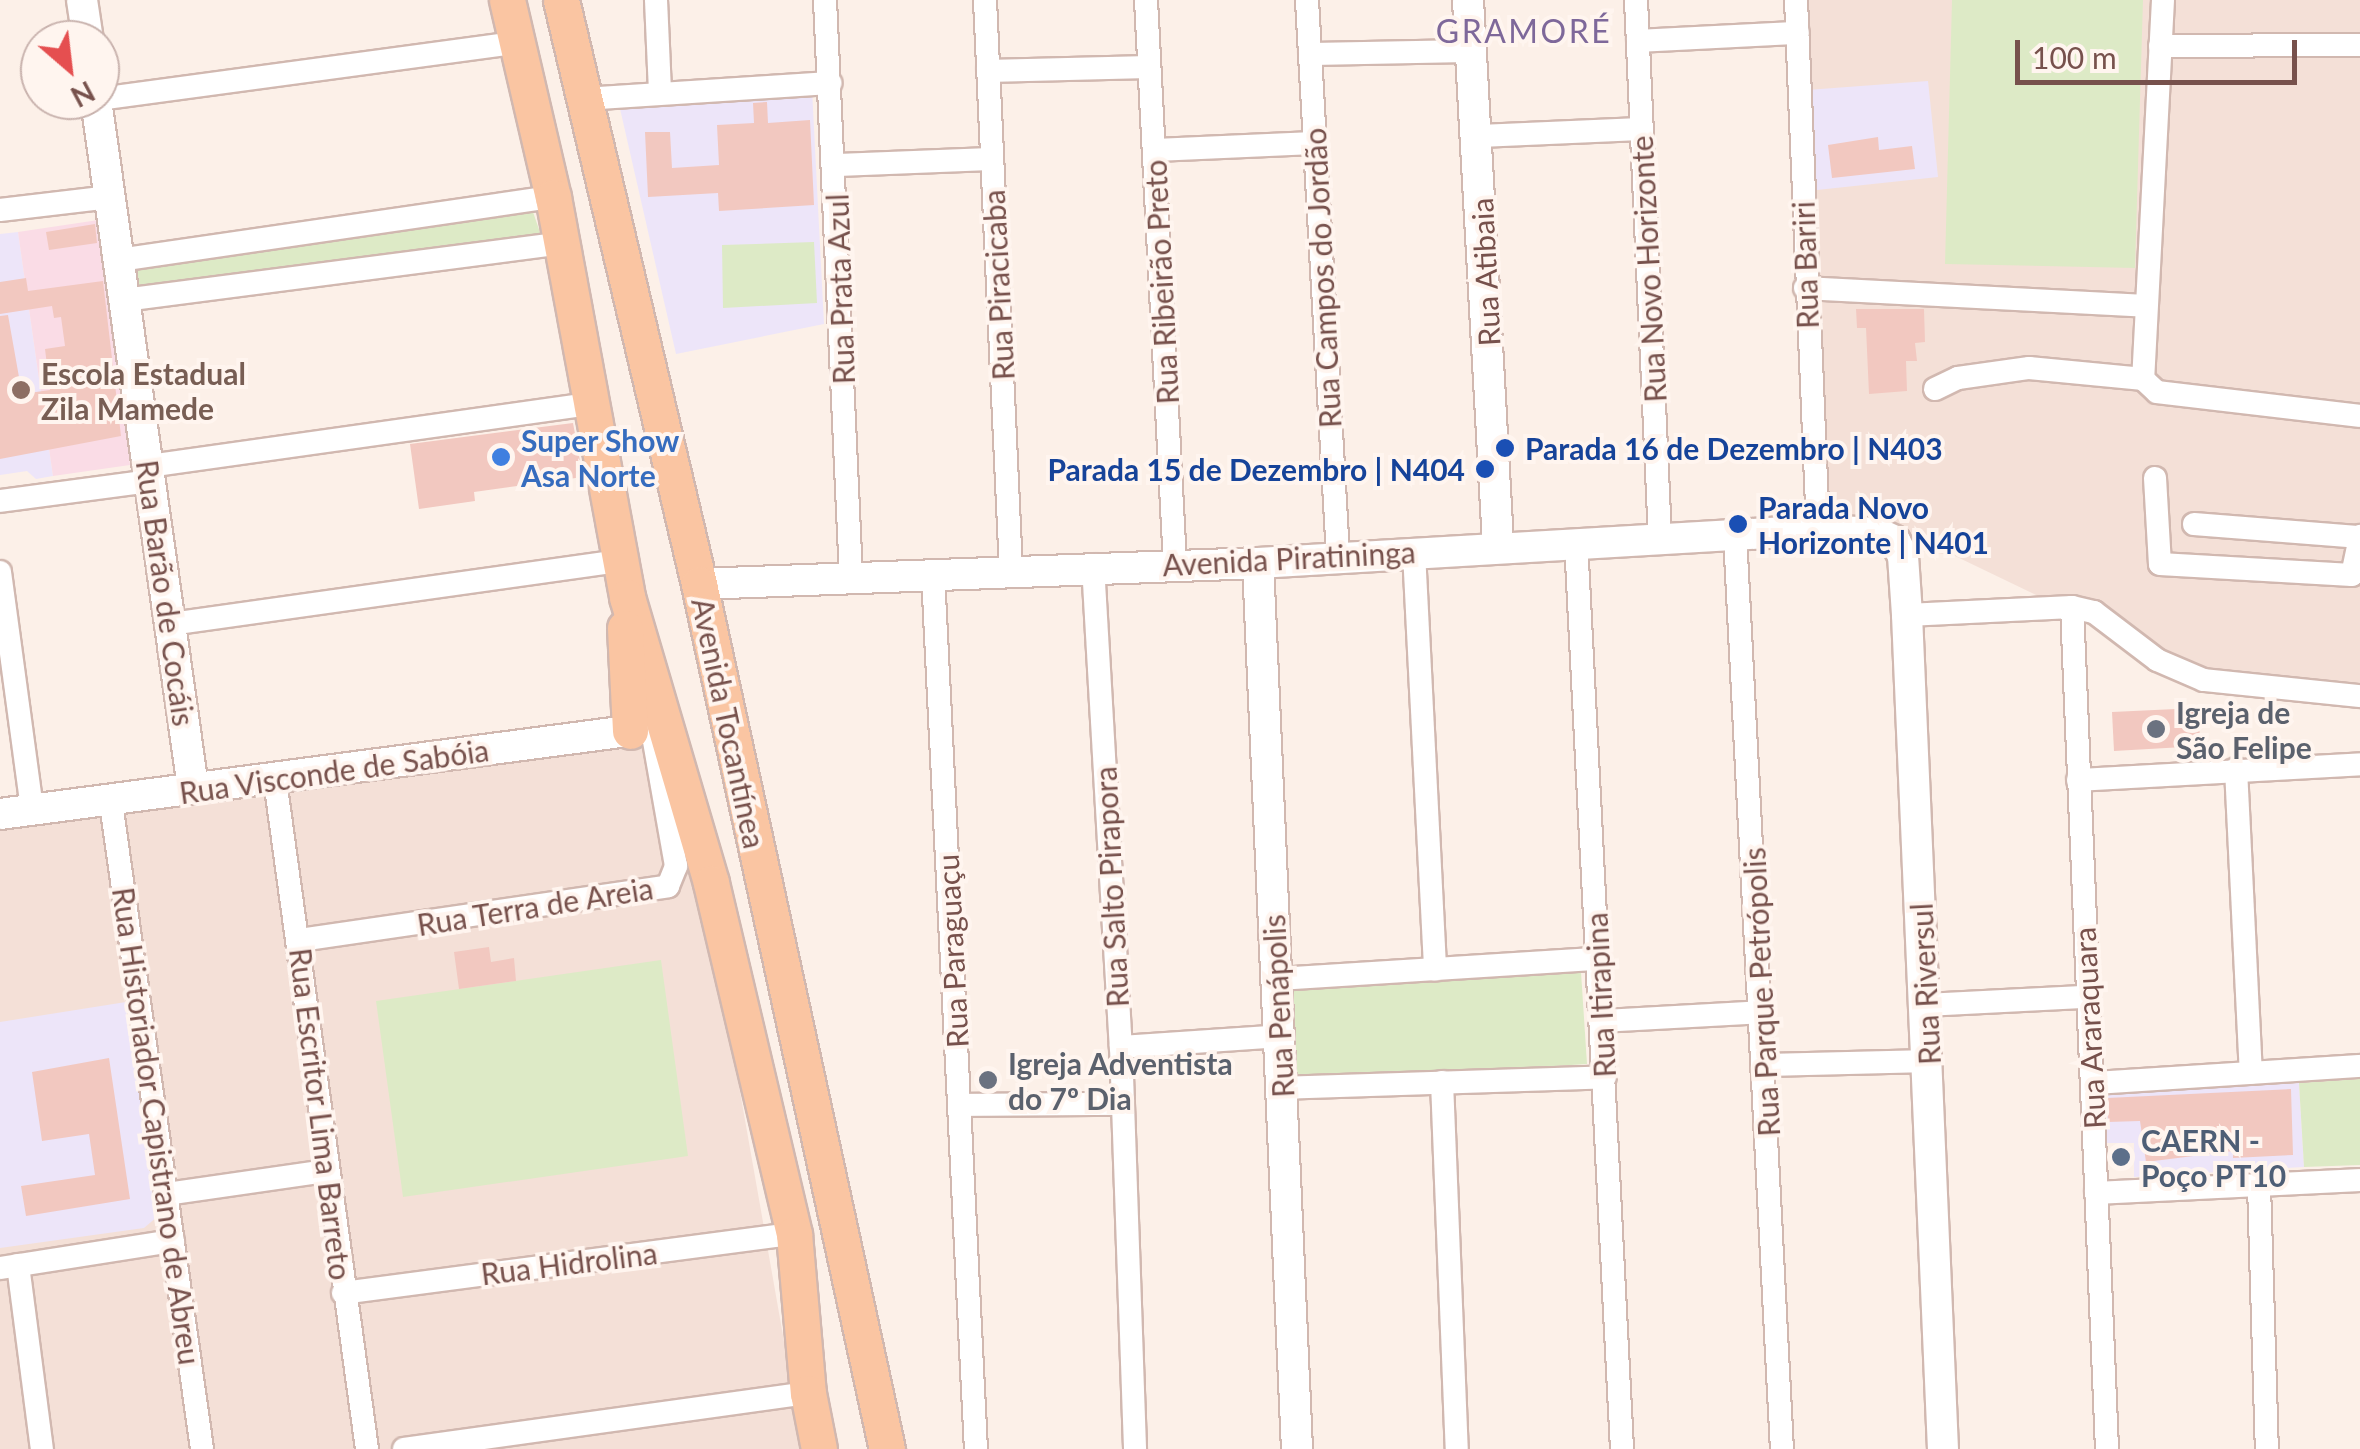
<!DOCTYPE html>
<meta charset="utf-8">
<style>
body{margin:0}
#map{position:relative;width:2360px;height:1449px;overflow:hidden;background:#fcf0e8;font-family:Lato,sans-serif}
div>[style]{position:absolute}
.residential>*{inset:0;background:#f4e0d7}
.education>*{inset:0;background:#ede5f9}
.medical>*{inset:0;background:#fadce6}
.green>*{inset:0;background:#ddeac6}
.building>*{inset:0;background:#f2c8c0}
.roads{filter:drop-shadow(2px 0 #d1b8b0) drop-shadow(-2px 0 #d1b8b0) drop-shadow(0 2px #d1b8b0) drop-shadow(0 -2px #d1b8b0)}
.street>*{height:22px;margin:-11px;padding:0 11px;transform-origin:11px;border-radius:11px;background:#fff}
.secondary>*{height:30px;margin:-15px;padding:0 15px;transform-origin:15px;border-radius:15px;background:#fff}
.primary>*{height:35px;margin:-17.5px;padding:0 17.5px;transform-origin:17.5px;border-radius:17.5px;background:#fac5a2}
.dots>*{width:28px;height:28px;translate:-50% -50%;box-sizing:border-box;border:5px solid #fff5ef;border-radius:50%}
span{translate:-50% -50%;white-space:nowrap;text-align:center;line-height:1.15;-webkit-text-stroke:8px #fff5ef;paint-order:stroke}
.street-label{font-size:30px;color:#77514c}
.education-label{font-size:30px;color:#785e54;font-weight:700}
.left{translate:0 -50%;text-align:left}
.shop-label{font-size:30px;color:#366cbe;font-weight:700}
.transit-label{font-size:30px;color:#164399;font-weight:700}
.right{translate:-100% -50%;text-align:right}
.worship-label{font-size:30px;color:#5b616d;font-weight:700}
.service-label{font-size:30px;color:#4e5e75;font-weight:700}
.neighbourhood-label{font-size:32px;color:#7e689a;letter-spacing:2.5px}
.north{position:absolute;left:20px;top:20px;width:100px;height:100px;box-sizing:border-box;background:#fff5ef;border:2px solid #c9b3ae;border-radius:50%;rotate:152deg;font-size:28px;font-weight:700;line-height:40px;text-align:center;color:#77514c}
.north::after{content:'';display:block;margin:auto;width:35px;height:45px;background:#e54f50;clip-path:polygon(50% 0,100% 100%,50% 72%,0 100%)}
.scale{position:absolute;left:2015px;top:40px;width:282px;height:45px;box-sizing:border-box;border:5px solid #77514c;border-top:0;padding-left:12px;font-size:30px;line-height:35px;white-space:nowrap;color:#77514c;-webkit-text-stroke:8px #fff5ef;paint-order:stroke}
</style>
<div id="map">
<div class="residential">
<i style="clip-path:polygon(1800px 0,2360px 0,2360px 702px,2239px 693px,1953px 555px,1822px 540px)"></i>
<i style="clip-path:polygon(650px 714px,727px 1018px,803px 1449px,0 1449px,0 806px)"></i>
</div>
<div class="education">
<i style="clip-path:polygon(1928px 81px,1938px 177px,1817px 190px,1807px 90px)"></i>
<i style="clip-path:polygon(812px 89px,824px 324px,676px 354px,618px 100px)"></i>
<i style="clip-path:polygon(18px 232px,53px 476px,36px 479px,27px 471px,0 475px,0 234px)"></i>
<i style="clip-path:polygon(126px 1002px,158px 1216px,144px 1228px,0 1248px,0 1022px)"></i>
<i style="clip-path:polygon(2299px 1083px,2304px 1167px,2134px 1177px,2134px 1143px,2107px 1143px,2107px 1093px)"></i>
</div>
<div class="medical">
<i style="clip-path:polygon(105px 219px,130px 465px,53px 476px,18px 232px)"></i>
</div>
<div class="green">
<i style="clip-path:polygon(1952px 0,2143px 0,2135px 268px,1945px 264px)"></i>
<i style="clip-path:polygon(533px 212px,542px 238px,137px 293px,132px 263px)"></i>
<i style="clip-path:polygon(814px 242px,817px 303px,723px 308px,722px 245px)"></i>
<i style="clip-path:polygon(661px 960px,688px 1156px,403px 1197px,376px 1001px)"></i>
<i style="clip-path:polygon(1581px 972px,1587px 1064px,1290px 1083px,1285px 991px)"></i>
<i style="clip-path:polygon(2360px 1079px,2360px 1165px,2304px 1167px,2299px 1083px)"></i>
</div>
<div class="building">
<i style="clip-path:polygon(767px 102px,768px 123px,810px 120px,814px 205px,719px 211px,718px 193px,648px 197px,645px 132px,670px 132px,672px 168px,719px 165px,717px 125px,754px 123px,753px 103px)"></i>
<i style="clip-path:polygon(1878px 137px,1879px 150px,1912px 146px,1915px 169px,1832px 178px,1828px 145px)"></i>
<i style="clip-path:polygon(95px 224px,97px 243px,49px 250px,46px 232px)"></i>
<i style="clip-path:polygon(26px 278px,28px 291px,103px 281px,121px 436px,0 459px,0 316px,8px 315px,22px 394px,50px 390px,45px 349px,65px 346px,61px 317px,54px 318px,52px 306px,0 314px,0 282px)"></i>
<i style="clip-path:polygon(1856px 309px,1924px 309px,1925px 342px,1915px 343px,1917px 361px,1906px 361px,1907px 391px,1869px 394px,1866px 328px,1857px 328px)"></i>
<i style="clip-path:polygon(573px 423px,583px 477px,474px 492px,475px 501px,419px 509px,410px 444px)"></i>
<i style="clip-path:polygon(2197px 708px,2201px 746px,2114px 751px,2112px 712px)"></i>
<i style="clip-path:polygon(489px 947px,491px 962px,514px 958px,516px 981px,459px 989px,454px 952px)"></i>
<i style="clip-path:polygon(109px 1058px,130px 1199px,26px 1216px,21px 1186px,95px 1175px,89px 1134px,42px 1141px,32px 1072px)"></i>
<i style="clip-path:polygon(2291px 1089px,2293px 1155px,2233px 1158px,2233px 1151px,2146px 1162px,2140px 1121px,2108px 1122px,2107px 1098px)"></i>
</div>
<div class="roads">
<div class="street">
<i style="left:656px;top:0;width:90px;rotate:87.5deg"></i>
<i style="left:825px;top:0;width:579px;rotate:87.42deg"></i>
<i style="left:985px;top:0;width:572px;rotate:87.39deg"></i>
<i style="left:1146px;top:0;width:565px;rotate:87.06deg"></i>
<i style="left:1307px;top:0;width:557px;rotate:86.81deg"></i>
<i style="left:1636px;top:0;width:539px;rotate:87.45deg"></i>
<i style="left:1796px;top:0;width:530px;rotate:87.62deg"></i>
<i style="left:2163px;top:0;width:380px;rotate:93deg"></i>
<i style="left:2143px;top:379px;width:19px;rotate:43deg"></i>
<i style="left:2157px;top:392px;width:204px;rotate:6.7deg"></i>
<i style="left:1638px;top:41px;width:160px;rotate:-2.9deg"></i>
<i style="left:2160px;top:46px;width:200px;rotate:-0.3deg"></i>
<i style="left:1310px;top:54px;width:160px;rotate:-1.1deg"></i>
<i style="left:988px;top:71px;width:160px;rotate:-1.4deg"></i>
<i style="left:100px;top:99px;width:417px;rotate:-7.7deg"></i>
<i style="left:583px;top:99px;width:248px;rotate:-3.7deg"></i>
<i style="left:1479px;top:136px;width:162px;rotate:-2.5deg"></i>
<i style="left:1155px;top:150px;width:159px;rotate:-2.5deg"></i>
<i style="left:836px;top:165px;width:156px;rotate:-2.2deg"></i>
<i style="left:0;top:210px;width:111px;rotate:-6.7deg"></i>
<i style="left:119px;top:260px;width:439px;rotate:-8.3deg"></i>
<i style="left:1805px;top:288px;width:340px;rotate:3deg"></i>
<i style="left:124px;top:300px;width:442px;rotate:-7.4deg"></i>
<i style="left:1935px;top:389px;width:25px;rotate:-26deg"></i>
<i style="left:1958px;top:378px;width:72px;rotate:-8deg"></i>
<i style="left:2029px;top:368px;width:115px;rotate:5.5deg"></i>
<i style="left:148px;top:466px;width:447px;rotate:-8deg"></i>
<i style="left:2155px;top:478px;width:86px;rotate:86.7deg"></i>
<i style="left:2160px;top:564px;width:192px;rotate:3.3deg"></i>
<i style="left:2352px;top:575px;width:40px;rotate:-78deg"></i>
<i style="left:0;top:501px;width:151px;rotate:-7.6deg"></i>
<i style="left:2194px;top:524px;width:167px;rotate:4.5deg"></i>
<i style="left:1735px;top:535px;width:915px;rotate:87.06deg"></i>
<i style="left:1576px;top:541px;width:909px;rotate:87.1deg"></i>
<i style="left:1414px;top:552px;width:418px;rotate:87.1deg"></i>
<i style="left:1093px;top:565px;width:483px;rotate:86.7deg"></i>
<i style="left:1121px;top:1047px;width:402px;rotate:88deg"></i>
<i style="left:0;top:572px;width:240px;rotate:82.3deg"></i>
<i style="left:933px;top:574px;width:876px;rotate:87.19deg"></i>
<i style="left:2072px;top:607px;width:843px;rotate:87.62deg"></i>
<i style="left:1907px;top:615px;width:165px;rotate:-2.8deg"></i>
<i style="left:2072px;top:607px;width:23px;rotate:13deg"></i>
<i style="left:2094px;top:612px;width:79px;rotate:37.3deg"></i>
<i style="left:2157px;top:660px;width:51px;rotate:23.1deg"></i>
<i style="left:2204px;top:680px;width:157px;rotate:5.9deg"></i>
<i style="left:170px;top:624px;width:454px;rotate:-8deg"></i>
<i style="left:2236px;top:769px;width:304px;rotate:87.2deg"></i>
<i style="left:275px;top:780px;width:675px;rotate:82.17deg"></i>
<i style="left:2078px;top:780px;width:282px;rotate:-3.2deg"></i>
<i style="left:111px;top:803px;width:652px;rotate:81.98deg"></i>
<i style="left:300px;top:940px;width:372px;rotate:-8.3deg"></i>
<i style="left:668px;top:886px;width:22px;rotate:-68deg"></i>
<i style="left:676px;top:866px;width:132px;rotate:-100deg"></i>
<i style="left:1277px;top:979px;width:322px;rotate:-3.6deg"></i>
<i style="left:1926px;top:1005px;width:160px;rotate:-2.9deg"></i>
<i style="left:1602px;top:1021px;width:161px;rotate:-3.2deg"></i>
<i style="left:1121px;top:1047px;width:160px;rotate:-3.9deg"></i>
<i style="left:1767px;top:1065px;width:162px;rotate:-1.4deg"></i>
<i style="left:1442px;top:1082px;width:367px;rotate:87.7deg"></i>
<i style="left:2094px;top:1083px;width:267px;rotate:-3.7deg"></i>
<i style="left:1281px;top:1088px;width:324px;rotate:-1.9deg"></i>
<i style="left:960px;top:1105px;width:160px;rotate:-0.4deg"></i>
<i style="left:2259px;top:1185px;width:264px;rotate:88.3deg"></i>
<i style="left:2096px;top:1193px;width:264px;rotate:-2.8deg"></i>
<i style="left:166px;top:1194px;width:162px;rotate:-8.2deg"></i>
<i style="left:18px;top:1265px;width:186px;rotate:82.6deg"></i>
<i style="left:0;top:1268px;width:175px;rotate:-8.9deg"></i>
<i style="left:343px;top:1293px;width:455px;rotate:-7.5deg"></i>
<i style="left:404px;top:1449px;width:408px;rotate:-7.9deg"></i>
</div>
<div class="secondary">
<i style="left:82px;top:0;width:40px;rotate:81.5deg"></i>
<i style="left:1468px;top:0;width:545px;rotate:86.84deg"></i>
<i style="left:96px;top:100px;width:695px;rotate:81.97deg"></i>
<i style="left:1258px;top:563px;width:887px;rotate:87.48deg"></i>
<i style="left:699px;top:584px;width:559px;rotate:-2.15deg"></i>
<i style="left:1258px;top:563px;width:561px;rotate:-3.37deg"></i>
<i style="left:1818px;top:530px;width:60px;rotate:2.9deg"></i>
<i style="left:1878px;top:533px;width:19px;rotate:25deg"></i>
<i style="left:1895px;top:541px;width:17px;rotate:62deg"></i>
<i style="left:1903px;top:556px;width:59px;rotate:86.1deg"></i>
<i style="left:1907px;top:615px;width:835px;rotate:87.53deg"></i>
<i style="left:0;top:814px;width:657px;rotate:-7.53deg"></i>
</div>
<div class="primary">
<i style="left:507px;top:0;width:202px;rotate:76.9deg"></i>
<i style="left:553px;top:197px;width:407px;rotate:79.5deg"></i>
<i style="left:627px;top:597px;width:298px;rotate:73.6deg"></i>
<i style="left:711px;top:883px;width:361px;rotate:76.7deg"></i>
<i style="left:794px;top:1234px;width:160px;rotate:85deg"></i>
<i style="left:808px;top:1393px;width:57px;rotate:78.9deg"></i>
<i style="left:561px;top:0;width:600px;rotate:76.7deg"></i>
<i style="left:699px;top:584px;width:885px;rotate:77.74deg"></i>
<i style="left:625px;top:628px;width:103px;rotate:87.2deg"></i>
</div>
</div>
<div class="dots">
<i style="left:21px;top:390px;background:#8d6e63"></i>
<i style="left:1505px;top:448px;background:#1a4fb4"></i>
<i style="left:501px;top:457px;background:#3f7fe0"></i>
<i style="left:1485px;top:469px;background:#1a4fb4"></i>
<i style="left:1738px;top:524px;background:#1a4fb4"></i>
<i style="left:2156px;top:729px;background:#6b7280"></i>
<i style="left:988px;top:1080px;background:#6b7280"></i>
<i style="left:2121px;top:1157px;background:#5c6f8a"></i>
</div>
<div class="street-label">
<span style="left:1805px;top:265px;rotate:-92deg">Rua Bariri</span>
<span style="left:1648px;top:269px;rotate:-93deg">Rua Novo Horizonte</span>
<span style="left:1485px;top:272px;rotate:-93deg">Rua Atibaia</span>
<span style="left:1322px;top:278px;rotate:-93deg">Rua Campos do Jordão</span>
<span style="left:1161px;top:282px;rotate:-93deg">Rua Ribeirão Preto</span>
<span style="left:998px;top:285px;rotate:-93deg">Rua Piracicaba</span>
<span style="left:840px;top:289px;rotate:-92deg">Rua Prata Azul</span>
<span style="left:1289px;top:558px;rotate:-3deg">Avenida Piratininga</span>
<span style="left:166px;top:593px;rotate:82deg">Rua Barão de Cocáis</span>
<span style="left:729px;top:723px;rotate:78deg">Avenida Tocantínea</span>
<span style="left:334px;top:771px;rotate:-8deg">Rua Visconde de Sabóia</span>
<span style="left:1111px;top:887px;rotate:-93deg">Rua Salto Pirapora</span>
<span style="left:535px;top:906px;rotate:-9deg">Rua Terra de Areia</span>
<span style="left:952px;top:951px;rotate:-93deg">Rua Paraguaçu</span>
<span style="left:1925px;top:984px;rotate:-93deg">Rua Riversul</span>
<span style="left:1761px;top:992px;rotate:-93deg">Rua Parque Petrópolis</span>
<span style="left:1600px;top:995px;rotate:-93deg">Rua Itirapina</span>
<span style="left:1278px;top:1006px;rotate:-93deg">Rua Penápolis</span>
<span style="left:2089px;top:1028px;rotate:-93deg">Rua Araraquara</span>
<span style="left:321px;top:1114px;rotate:83deg">Rua Escritor Lima Barreto</span>
<span style="left:157px;top:1126px;rotate:82deg">Rua Historiador Capistrano de Abreu</span>
<span style="left:569px;top:1263px;rotate:-7deg">Rua Hidrolina</span>
</div>
<div class="education-label">
<span class="left" style="left:41px;top:390px">Escola Estadual<br>Zila Mamede</span>
</div>
<div class="shop-label">
<span class="left" style="left:521px;top:457px">Super Show<br>Asa Norte</span>
</div>
<div class="transit-label">
<span class="left" style="left:1525px;top:448px">Parada 16 de Dezembro | N403</span>
<span class="right" style="left:1465px;top:469px">Parada 15 de Dezembro | N404</span>
<span class="left" style="left:1758px;top:524px">Parada Novo<br>Horizonte | N401</span>
</div>
<div class="worship-label">
<span class="left" style="left:2176px;top:729px">Igreja de<br>São Felipe</span>
<span class="left" style="left:1008px;top:1080px">Igreja Adventista<br>do 7º Dia</span>
</div>
<div class="service-label">
<span class="left" style="left:2141px;top:1157px">CAERN -<br>Poço PT10</span>
</div>
<div class="neighbourhood-label">
<span style="left:1524px;top:31px">GRAMORÉ</span>
</div>
<div class="north">N</div>
<div class="scale">100 m</div>
</div>
